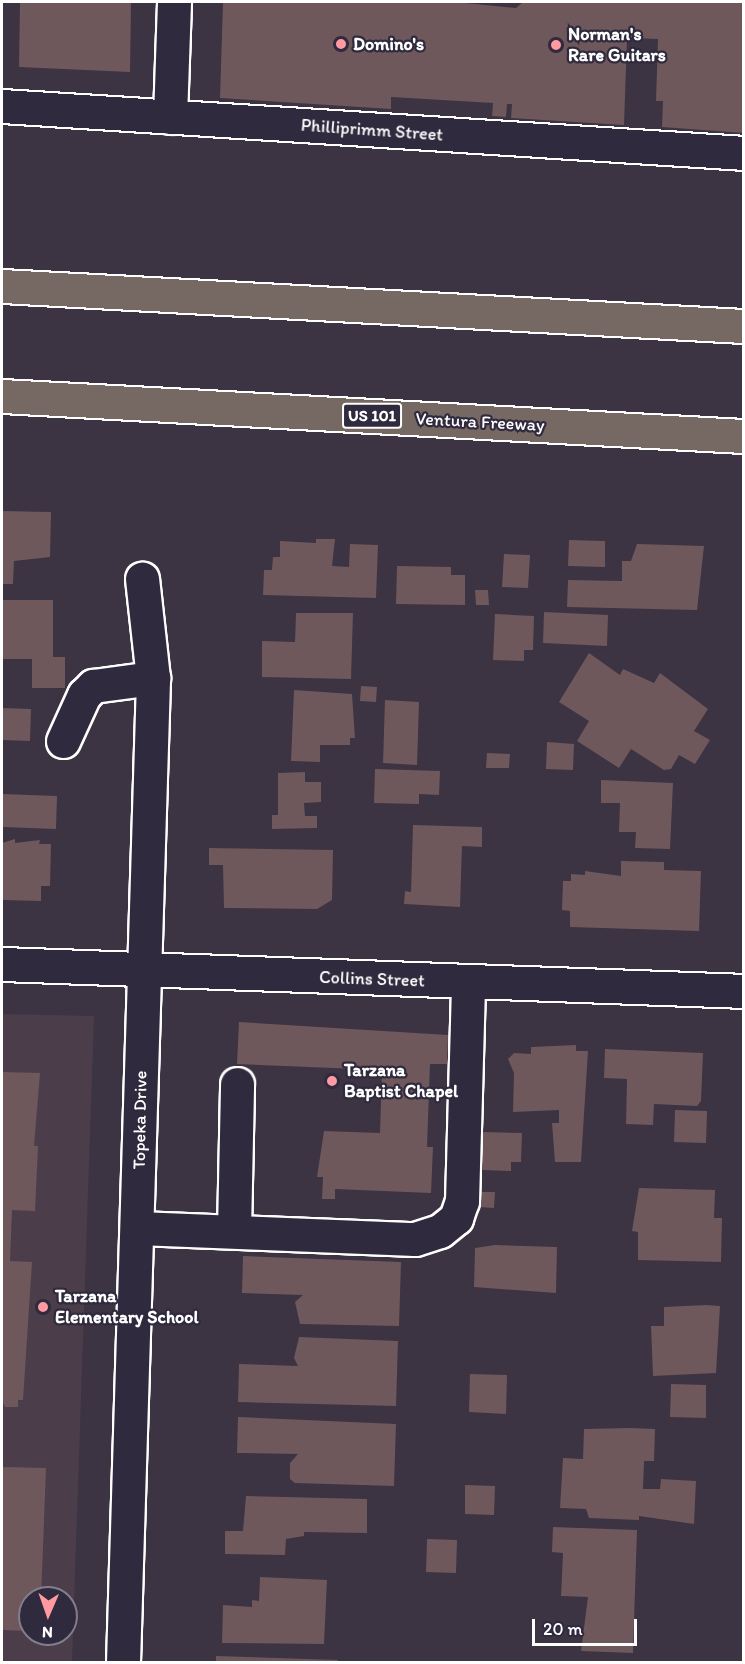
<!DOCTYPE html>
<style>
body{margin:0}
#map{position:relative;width:745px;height:1664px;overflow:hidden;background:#3c3343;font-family:Itim,sans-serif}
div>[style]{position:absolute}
.built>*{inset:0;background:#4b3e4a}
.building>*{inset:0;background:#6e585c}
.roads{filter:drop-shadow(2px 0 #fff) drop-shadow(-2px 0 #fff) drop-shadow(0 2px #fff) drop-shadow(0 -2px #fff)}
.minor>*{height:33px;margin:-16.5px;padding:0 16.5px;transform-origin:16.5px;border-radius:16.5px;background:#2f2a3d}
.highway>*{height:33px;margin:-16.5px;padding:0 16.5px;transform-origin:16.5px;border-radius:16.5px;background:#766964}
.dots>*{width:16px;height:16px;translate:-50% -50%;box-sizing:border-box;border:3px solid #2f2a3d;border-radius:50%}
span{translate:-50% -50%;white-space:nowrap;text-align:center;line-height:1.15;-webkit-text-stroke:4.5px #2f2a3d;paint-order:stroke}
.shield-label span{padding:2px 4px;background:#2f2a3d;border:2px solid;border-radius:4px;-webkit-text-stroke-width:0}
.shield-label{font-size:16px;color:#fff;font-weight:700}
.poi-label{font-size:18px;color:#fff;font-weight:700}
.left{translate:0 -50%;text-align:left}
.street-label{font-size:18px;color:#fff}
.frame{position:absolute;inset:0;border:3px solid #fff;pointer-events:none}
.north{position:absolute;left:18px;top:1586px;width:60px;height:60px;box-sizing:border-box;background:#2f2a3d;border:2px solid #827f8b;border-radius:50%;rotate:182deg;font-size:16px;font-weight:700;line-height:24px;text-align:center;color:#fff}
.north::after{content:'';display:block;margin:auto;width:21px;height:27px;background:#ff9aa2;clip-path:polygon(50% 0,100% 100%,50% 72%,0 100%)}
.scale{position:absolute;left:532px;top:1619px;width:105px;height:27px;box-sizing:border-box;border:3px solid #fff;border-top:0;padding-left:8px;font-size:18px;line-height:21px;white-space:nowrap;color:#fff;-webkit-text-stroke:4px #2f2a3d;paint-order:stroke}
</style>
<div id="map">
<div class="built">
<i style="clip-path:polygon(evenodd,2px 1014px,94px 1016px,72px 1662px,2px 1662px,2px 1014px,30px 1598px,66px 1598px,66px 1634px,30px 1634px,30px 1598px)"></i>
</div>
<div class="building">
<i style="clip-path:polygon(20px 2px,131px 2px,130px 72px,19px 67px)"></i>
<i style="clip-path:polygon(223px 2px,455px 2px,516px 8px,523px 2px,744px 2px,744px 133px,662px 127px,663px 101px,656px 101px,658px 39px,627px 38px,624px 125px,511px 118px,512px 104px,507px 104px,506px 117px,492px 116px,493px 103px,391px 97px,391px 109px,220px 98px)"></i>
<i style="clip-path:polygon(2px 511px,51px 512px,50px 557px,14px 561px,13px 584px,2px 584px)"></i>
<i style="clip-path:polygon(316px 539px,335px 539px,332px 566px,349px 567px,350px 544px,378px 545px,376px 598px,263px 595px,264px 570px,272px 570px,273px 557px,280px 557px,280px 541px,316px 543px)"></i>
<i style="clip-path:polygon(569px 540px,605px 541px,605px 567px,568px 566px)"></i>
<i style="clip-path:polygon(637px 544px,704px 546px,697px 610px,567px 607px,568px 580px,622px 581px,622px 561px,631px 561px)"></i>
<i style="clip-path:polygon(504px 554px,530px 555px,528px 588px,502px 587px)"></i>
<i style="clip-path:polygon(397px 566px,451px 567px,451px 575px,465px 575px,465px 605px,396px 604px)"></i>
<i style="clip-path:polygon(475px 590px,488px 590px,489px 605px,476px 605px)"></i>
<i style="clip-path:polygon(2px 600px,53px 600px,53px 657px,65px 657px,65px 688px,32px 688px,32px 659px,2px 659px)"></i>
<i style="clip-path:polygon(544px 612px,608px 615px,607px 646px,543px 643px)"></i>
<i style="clip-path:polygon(296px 613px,353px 613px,351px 679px,262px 677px,262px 641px,295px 642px)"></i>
<i style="clip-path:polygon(495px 614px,534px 616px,533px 650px,524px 650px,524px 661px,493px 660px)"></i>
<i style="clip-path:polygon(589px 653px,620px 675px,623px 669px,654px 683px,660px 673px,708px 709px,694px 731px,710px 740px,695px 764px,679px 755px,671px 769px,664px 770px,631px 749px,619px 768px,577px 741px,589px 721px,559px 702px)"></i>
<i style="clip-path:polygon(361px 686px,377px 687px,376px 702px,360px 701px)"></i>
<i style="clip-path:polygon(294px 690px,352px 694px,355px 738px,350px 738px,350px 745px,320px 745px,320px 762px,291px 761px)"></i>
<i style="clip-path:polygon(385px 700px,419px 702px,417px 765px,383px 763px)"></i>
<i style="clip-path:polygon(2px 708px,31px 709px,30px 741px,2px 740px)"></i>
<i style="clip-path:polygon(547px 742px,574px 744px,573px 770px,546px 769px)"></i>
<i style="clip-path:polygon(487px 753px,510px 754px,509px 768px,486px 768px)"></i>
<i style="clip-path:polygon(375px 769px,440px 771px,439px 795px,419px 794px,419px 804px,374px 803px)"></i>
<i style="clip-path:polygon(305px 772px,305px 782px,321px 782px,321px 802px,304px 803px,305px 816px,317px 816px,317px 828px,272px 829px,272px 815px,278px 815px,278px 773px)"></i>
<i style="clip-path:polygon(601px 780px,673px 783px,670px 849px,635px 848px,636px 832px,619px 832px,620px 803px,601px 803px)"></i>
<i style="clip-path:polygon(2px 794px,57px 796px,56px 829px,2px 827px)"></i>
<i style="clip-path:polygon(413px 825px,482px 827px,482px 847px,462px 846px,460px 907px,404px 904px,405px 891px,411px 892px)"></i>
<i style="clip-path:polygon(15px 839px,15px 843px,40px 840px,39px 844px,51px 844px,50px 886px,41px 886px,41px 901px,3px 900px,2px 843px)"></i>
<i style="clip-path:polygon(209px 848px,333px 850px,332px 900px,317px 909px,224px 908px,223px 865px,209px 865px)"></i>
<i style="clip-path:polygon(621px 861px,664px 862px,664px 870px,701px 871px,699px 931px,570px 927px,570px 911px,562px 910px,563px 881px,571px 881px,571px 874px,585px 875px,585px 871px,621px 876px)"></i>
<i style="clip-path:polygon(239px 1022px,448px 1035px,447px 1064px,430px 1064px,427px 1147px,433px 1147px,431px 1193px,335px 1189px,335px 1199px,322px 1199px,323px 1177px,317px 1177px,324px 1131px,380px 1133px,382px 1070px,237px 1064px)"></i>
<i style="clip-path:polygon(576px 1045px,576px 1051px,588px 1051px,581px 1162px,555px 1162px,552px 1123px,559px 1123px,559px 1110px,513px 1112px,514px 1073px,508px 1059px,514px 1053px,531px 1054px,531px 1047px)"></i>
<i style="clip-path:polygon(605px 1049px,703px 1053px,701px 1101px,697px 1106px,654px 1104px,653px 1125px,626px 1124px,627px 1079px,604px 1078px)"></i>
<i style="clip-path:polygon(2px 1072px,40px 1073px,34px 1146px,38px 1146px,35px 1211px,12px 1210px,10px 1261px,32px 1262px,23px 1400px,18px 1400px,18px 1407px,5px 1407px,2px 1400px)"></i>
<i style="clip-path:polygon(675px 1110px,707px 1111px,706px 1143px,674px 1142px)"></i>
<i style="clip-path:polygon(483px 1132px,522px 1133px,521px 1162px,511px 1162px,511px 1171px,482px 1170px)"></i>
<i style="clip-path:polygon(639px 1188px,715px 1190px,714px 1218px,722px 1218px,721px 1262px,638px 1260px,638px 1232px,632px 1231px)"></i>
<i style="clip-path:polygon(480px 1192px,495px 1192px,494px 1208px,479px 1207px)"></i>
<i style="clip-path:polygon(495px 1245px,557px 1247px,556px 1293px,474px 1287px,475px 1248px)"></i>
<i style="clip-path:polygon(243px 1256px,401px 1262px,399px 1326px,300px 1324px,295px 1302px,303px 1295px,242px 1293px)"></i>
<i style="clip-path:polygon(706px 1305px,720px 1306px,716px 1373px,653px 1376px,651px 1326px,664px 1326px,664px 1307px)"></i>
<i style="clip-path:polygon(299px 1337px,398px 1341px,396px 1406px,238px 1402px,239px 1364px,298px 1366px,294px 1358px)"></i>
<i style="clip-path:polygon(470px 1374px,507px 1375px,506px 1414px,469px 1412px)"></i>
<i style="clip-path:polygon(671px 1384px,706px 1385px,706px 1418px,670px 1417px)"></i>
<i style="clip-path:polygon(238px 1417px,396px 1424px,394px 1486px,295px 1483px,290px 1479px,290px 1463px,298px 1454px,237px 1453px)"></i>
<i style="clip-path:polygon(630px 1428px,655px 1429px,654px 1461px,644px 1461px,643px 1489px,660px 1489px,661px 1479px,696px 1481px,694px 1524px,639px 1516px,639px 1520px,589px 1518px,586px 1509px,560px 1508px,563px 1458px,583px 1459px,584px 1429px)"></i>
<i style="clip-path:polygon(2px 1467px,46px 1468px,41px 1598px,30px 1598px,30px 1631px,2px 1630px)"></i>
<i style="clip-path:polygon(465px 1485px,495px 1486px,494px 1515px,465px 1514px)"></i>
<i style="clip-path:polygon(246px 1496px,367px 1499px,367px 1533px,304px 1532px,304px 1536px,286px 1539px,285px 1555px,225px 1554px,225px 1531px,243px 1531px)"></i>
<i style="clip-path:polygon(553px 1527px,637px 1530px,633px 1653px,581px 1651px,588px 1597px,561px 1596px,563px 1553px,552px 1552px)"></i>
<i style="clip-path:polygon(427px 1539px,457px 1540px,456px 1573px,426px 1572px)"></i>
<i style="clip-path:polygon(260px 1577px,327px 1580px,324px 1644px,222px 1643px,223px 1605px,252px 1607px,252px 1600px,259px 1601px)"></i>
<i style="clip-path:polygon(216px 1656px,338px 1660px,338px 1662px,216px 1662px)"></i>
</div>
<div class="roads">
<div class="minor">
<i style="left:2px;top:106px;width:743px;rotate:3.62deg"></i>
<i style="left:170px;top:117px;width:115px;rotate:-88deg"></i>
<i style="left:63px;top:741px;width:51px;rotate:-65.5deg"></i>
<i style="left:84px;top:695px;width:13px;rotate:-45deg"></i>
<i style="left:93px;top:686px;width:61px;rotate:-7.6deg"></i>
<i style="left:2px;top:964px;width:742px;rotate:2.08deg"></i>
<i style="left:138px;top:1228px;width:277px;rotate:2.3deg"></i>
<i style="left:415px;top:1239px;width:26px;rotate:-18deg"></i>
<i style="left:440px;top:1231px;width:21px;rotate:-39deg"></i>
<i style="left:456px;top:1218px;width:18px;rotate:-71deg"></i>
<i style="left:462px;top:1201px;width:218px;rotate:-88.4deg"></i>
<i style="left:234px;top:1231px;width:147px;rotate:-88.8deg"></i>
<i style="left:123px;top:1662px;width:984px;rotate:-88.25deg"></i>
<i style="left:153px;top:678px;width:100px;rotate:-96.3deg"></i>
</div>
<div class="highway">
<i style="left:2px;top:286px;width:743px;rotate:3.09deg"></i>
<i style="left:2px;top:396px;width:743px;rotate:3.09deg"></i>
</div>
</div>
<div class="dots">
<i style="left:341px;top:44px;background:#ff9aa2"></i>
<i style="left:556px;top:45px;background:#ff9aa2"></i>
<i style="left:332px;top:1081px;background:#ff9aa2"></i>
<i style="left:43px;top:1307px;background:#ff9aa2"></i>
</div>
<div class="shield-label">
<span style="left:372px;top:416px">US 101</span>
</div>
<div class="poi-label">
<span class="left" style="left:568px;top:45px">Norman's<br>Rare Guitars</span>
<span class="left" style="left:353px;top:44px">Domino's</span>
<span class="left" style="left:344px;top:1081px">Tarzana<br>Baptist Chapel</span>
<span class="left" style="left:55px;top:1307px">Tarzana<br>Elementary School</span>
</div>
<div class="street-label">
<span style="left:372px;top:130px;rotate:4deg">Philliprimm Street</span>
<span style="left:480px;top:422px;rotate:3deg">Ventura Freeway</span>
<span style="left:372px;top:979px;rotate:2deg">Collins Street</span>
<span style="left:140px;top:1120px;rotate:-89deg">Topeka Drive</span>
</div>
<div class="frame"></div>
<div class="north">N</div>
<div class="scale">20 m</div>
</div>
